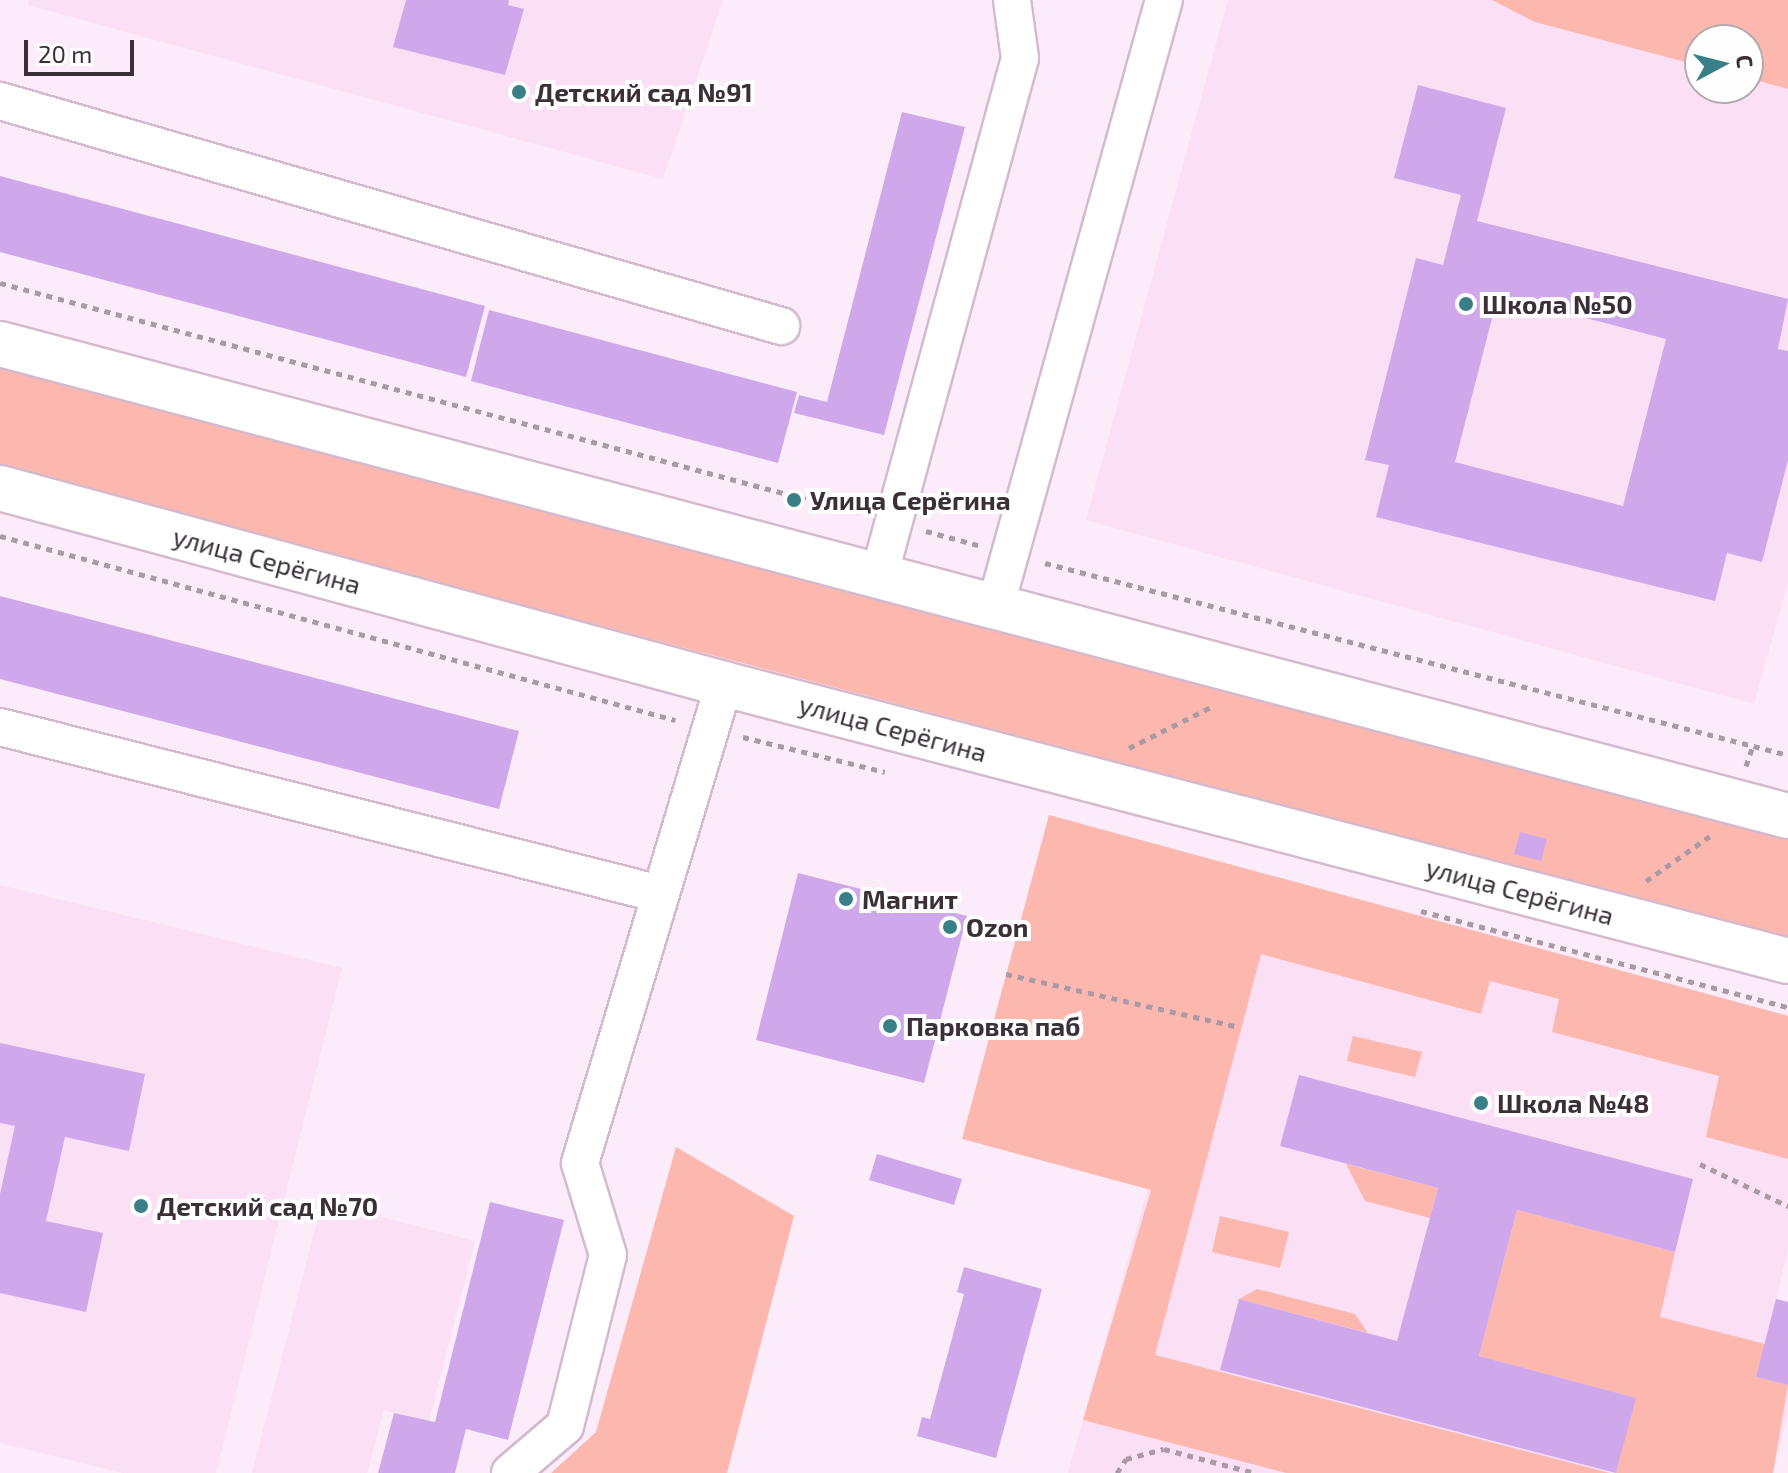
<!DOCTYPE html>
<meta charset="utf-8">
<style>
body{margin:0}
#map{position:relative;width:1788px;height:1473px;overflow:hidden;background:#fcebf8;font-family:"Exo 2",sans-serif}
div>[style]{position:absolute}
.built>*{inset:0;background:#fbdff4}
.green>*{inset:0;background:#fcb7af}
.building>*{inset:0;background:#cea8eb}
.path>*{height:5px;margin-top:-2.5px;transform-origin:0;background:repeating-linear-gradient(90deg,#a99ba6 0 6px,transparent 0 12px)}
.roads{filter:drop-shadow(2px 0 #d5bace) drop-shadow(-2px 0 #d5bace) drop-shadow(0 2px #d5bace) drop-shadow(0 -2px #d5bace)}
.minor>*{height:36px;margin:-18px;padding:0 18px;transform-origin:18px;border-radius:18px;background:#fff}
.major>*{height:44px;margin:-22px;padding:0 22px;transform-origin:22px;border-radius:22px;background:#fff}
.dots>*{width:22px;height:22px;translate:-50% -50%;box-sizing:border-box;border:4px solid #fefefe;border-radius:50%}
span{translate:-50% -50%;white-space:nowrap;text-align:center;line-height:1.15;-webkit-text-stroke:8px #fefefe;paint-order:stroke}
.poi-label{font-size:26px;color:#3b3038;font-weight:700}
.left{translate:0 -50%;text-align:left}
.street-label{font-size:26px;color:#3b3038}
.north{position:absolute;left:1684px;top:24px;width:80px;height:80px;box-sizing:border-box;background:#fefefe;border:2px solid #b0acaf;border-radius:50%;rotate:83deg;font-size:22px;font-weight:700;line-height:32px;text-align:center;color:#3b3038}
.north::after{content:'';display:block;margin:auto;width:28px;height:36px;background:#387f88;clip-path:polygon(50% 0,100% 100%,50% 72%,0 100%)}
.scale{position:absolute;left:24px;top:40px;width:110px;height:36px;box-sizing:border-box;border:4px solid #3b3038;border-top:0;padding-left:10px;font-size:24px;line-height:28px;white-space:nowrap;color:#3b3038;-webkit-text-stroke:6px #fefefe;paint-order:stroke}
</style>
<div id="map">
<div class="built">
<i style="clip-path:polygon(29px 0,723px 0,663px 179px,28px 5px)"></i>
<i style="clip-path:polygon(evenodd,1228px 0,1788px 0,1788px 582px,1754px 704px,1086px 520px,1228px 0,1700px 40px,1748px 40px,1748px 88px,1700px 88px,1700px 40px)"></i>
<i style="clip-path:polygon(1238px 867px,1788px 1016px,1788px 1250px,1776px 1298px,1788px 1302px,1788px 1413px,1773px 1473px,1068px 1473px)"></i>
<i style="clip-path:polygon(0 885px,342px 968px,216px 1473px,123px 1473px,0 1443px)"></i>
<i style="clip-path:polygon(322px 1202px,475px 1241px,429px 1422px,384px 1410px,367px 1473px,252px 1473px)"></i>
</div>
<div class="green">
<i style="clip-path:polygon(1492px 0,1788px 0,1788px 89px,1748px 78px,1748px 40px,1700px 40px,1700px 66px,1535px 22px)"></i>
<i style="clip-path:polygon(0 362px,1788px 836px,1788px 938px,0 468px)"></i>
<i style="clip-path:polygon(1049px 815px,1788px 1016px,1788px 1159px,1706px 1137px,1719px 1076px,1552px 1032px,1559px 999px,1490px 981px,1481px 1014px,1261px 954px,1155px 1355px,1610px 1473px,1286px 1473px,1083px 1420px,1151px 1190px,962px 1139px)"></i>
<i style="clip-path:polygon(1353px 1036px,1422px 1052px,1415px 1077px,1347px 1061px)"></i>
<i style="clip-path:polygon(676px 1147px,794px 1216px,727px 1473px,551px 1473px,596px 1432px)"></i>
<i style="clip-path:polygon(1346px 1164px,1438px 1188px,1430px 1218px,1365px 1201px)"></i>
<i style="clip-path:polygon(1517px 1210px,1675px 1252px,1660px 1317px,1765px 1344px,1756px 1377px,1788px 1385px,1773px 1473px,1616px 1473px,1635px 1398px,1479px 1356px)"></i>
<i style="clip-path:polygon(1220px 1216px,1289px 1232px,1280px 1268px,1212px 1252px)"></i>
<i style="clip-path:polygon(1257px 1289px,1355px 1314px,1368px 1333px,1239px 1299px)"></i>
</div>
<div class="building">
<i style="clip-path:polygon(406px 0,509px 0,508px 5px,524px 9px,505px 75px,393px 47px)"></i>
<i style="clip-path:polygon(evenodd,1418px 85px,1506px 108px,1477px 221px,1788px 299px,1778px 349px,1788px 351px,1788px 460px,1762px 562px,1727px 553px,1715px 601px,1376px 517px,1389px 465px,1365px 460px,1416px 258px,1443px 265px,1461px 195px,1394px 178px,1418px 85px,1498px 295px,1666px 339px,1623px 506px,1455px 462px,1498px 295px)"></i>
<i style="clip-path:polygon(902px 112px,965px 127px,884px 435px,794px 413px,799px 395px,827px 402px)"></i>
<i style="clip-path:polygon(0 176px,485px 306px,466px 377px,0 252px)"></i>
<i style="clip-path:polygon(489px 310px,797px 392px,778px 463px,471px 381px)"></i>
<i style="clip-path:polygon(0 596px,519px 731px,499px 809px,0 679px)"></i>
<i style="clip-path:polygon(1520px 832px,1547px 839px,1541px 861px,1514px 854px)"></i>
<i style="clip-path:polygon(798px 873px,967px 916px,924px 1083px,756px 1040px)"></i>
<i style="clip-path:polygon(0 1043px,145px 1074px,129px 1151px,65px 1137px,46px 1221px,103px 1233px,86px 1312px,0 1293px,0 1194px,15px 1126px,0 1123px)"></i>
<i style="clip-path:polygon(1299px 1075px,1693px 1179px,1675px 1252px,1517px 1210px,1479px 1356px,1636px 1398px,1616px 1473px,1220px 1370px,1239px 1299px,1397px 1341px,1438px 1188px,1280px 1146px)"></i>
<i style="clip-path:polygon(877px 1154px,962px 1179px,954px 1205px,869px 1180px)"></i>
<i style="clip-path:polygon(490px 1202px,564px 1220px,508px 1440px,466px 1429px,455px 1473px,378px 1473px,394px 1413px,435px 1422px)"></i>
<i style="clip-path:polygon(964px 1267px,1042px 1289px,996px 1458px,917px 1436px,922px 1417px,930px 1419px,964px 1294px,957px 1292px)"></i>
<i style="clip-path:polygon(1776px 1299px,1788px 1302px,1788px 1385px,1756px 1377px)"></i>
</div>
<div class="path">
<i style="left:0;top:283px;width:888px;rotate:15.01deg"></i>
<i style="left:926px;top:531px;width:54px;rotate:15.1deg"></i>
<i style="left:0;top:536px;width:700px;rotate:15.25deg"></i>
<i style="left:1045px;top:563px;width:767px;rotate:14.49deg"></i>
<i style="left:743px;top:737px;width:146px;rotate:13.8deg"></i>
<i style="left:1129px;top:748px;width:94px;rotate:-26.6deg"></i>
<i style="left:1746px;top:766px;width:21px;rotate:-71deg"></i>
<i style="left:1646px;top:881px;width:78px;rotate:-35.1deg"></i>
<i style="left:1421px;top:911px;width:379px;rotate:14.7deg"></i>
<i style="left:1006px;top:974px;width:239px;rotate:12.8deg"></i>
<i style="left:1700px;top:1164px;width:98px;rotate:25.5deg"></i>
<i style="left:1117px;top:1473px;width:17px;rotate:-57deg"></i>
<i style="left:1126px;top:1459px;width:39px;rotate:-15deg"></i>
<i style="left:1164px;top:1449px;width:94px;rotate:14.8deg"></i>
</div>
<div class="roads">
<div class="minor">
<i style="left:0;top:101px;width:813px;rotate:16.07deg"></i>
<i style="left:879px;top:576px;width:537px;rotate:-74.77deg"></i>
<i style="left:1020px;top:58px;width:59px;rotate:-97.9deg"></i>
<i style="left:995px;top:608px;width:631px;rotate:-74.47deg"></i>
<i style="left:0;top:727px;width:681px;rotate:14.2deg"></i>
<i style="left:510px;top:1473px;width:72px;rotate:-40.5deg"></i>
<i style="left:565px;top:1426px;width:176px;rotate:-75.9deg"></i>
<i style="left:608px;top:1255px;width:96px;rotate:-106.9deg"></i>
<i style="left:580px;top:1163px;width:500px;rotate:-73.27deg"></i>
</div>
<div class="major">
<i style="left:0;top:344px;width:1849px;rotate:14.79deg"></i>
<i style="left:0;top:488px;width:750px;rotate:15.15deg"></i>
<i style="left:724px;top:684px;width:1099px;rotate:14.59deg"></i>
</div>
</div>
<div class="dots">
<i style="left:519px;top:92px;background:#387f88"></i>
<i style="left:1466px;top:304px;background:#387f88"></i>
<i style="left:794px;top:500px;background:#387f88"></i>
<i style="left:846px;top:899px;background:#387f88"></i>
<i style="left:950px;top:927px;background:#387f88"></i>
<i style="left:890px;top:1026px;background:#387f88"></i>
<i style="left:1481px;top:1103px;background:#387f88"></i>
<i style="left:141px;top:1206px;background:#387f88"></i>
</div>
<div class="poi-label">
<span class="left" style="left:535px;top:92px">Детский сад №91</span>
<span class="left" style="left:1482px;top:304px">Школа №50</span>
<span class="left" style="left:810px;top:500px">Улица Серёгина</span>
<span class="left" style="left:862px;top:899px">Магнит</span>
<span class="left" style="left:966px;top:927px">Ozon</span>
<span class="left" style="left:906px;top:1026px">Парковка паб</span>
<span class="left" style="left:1497px;top:1103px">Школа №48</span>
<span class="left" style="left:157px;top:1206px">Детский сад №70</span>
</div>
<div class="street-label">
<span style="left:267px;top:560px;rotate:15deg">улица Серёгина</span>
<span style="left:893px;top:728px;rotate:15deg">улица Серёгина</span>
<span style="left:1520px;top:891px;rotate:15deg">улица Серёгина</span>
</div>
<div class="north">С</div>
<div class="scale">20 m</div>
</div>
